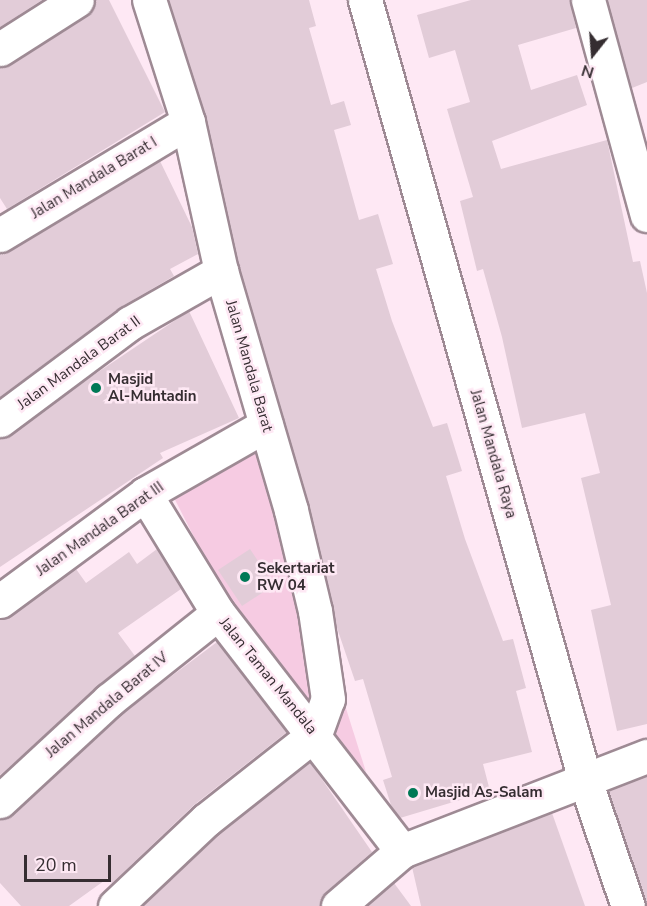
<!DOCTYPE html>
<style>
body{margin:0}
#map{position:relative;width:647px;height:906px;overflow:hidden;background:#fee8f4;font-family:"Nunito Sans",sans-serif}
div>[style]{position:absolute}
.green>*{inset:0;background:#f6cbe2}
.building>*{inset:0;background:#e2ccd8}
.roads{filter:drop-shadow(2px 0 #9e8a94) drop-shadow(-2px 0 #9e8a94) drop-shadow(0 2px #9e8a94) drop-shadow(0 -2px #9e8a94)}
.minor>*{height:33px;margin:-16.5px;padding:0 16.5px;transform-origin:16.5px;border-radius:16.5px;background:#fff}
.dots>*{width:16px;height:16px;translate:-50% -50%;box-sizing:border-box;border:3px solid #fee8f4;border-radius:50%}
span{translate:-50% -50%;white-space:nowrap;text-align:center;line-height:1.15;-webkit-text-stroke:5px #fee8f4;paint-order:stroke}
.street-label{font-size:15px;color:#352d31}
.poi-label{font-size:15px;color:#352d31;font-weight:700}
.left{translate:0 -50%;text-align:left}
.north{position:absolute;left:563px;top:24px;width:60px;height:60px;-webkit-text-stroke:4px #fee8f4;paint-order:stroke;rotate:197deg;font-size:16px;font-weight:700;line-height:24px;text-align:center;color:#352d31}
.north::after{content:'';display:block;margin:auto;width:21px;height:27px;background:#352d31;clip-path:polygon(50% 0,100% 100%,50% 72%,0 100%)}
.scale{position:absolute;left:24px;top:855px;width:87px;height:27px;box-sizing:border-box;border:3px solid #352d31;border-top:0;padding-left:8px;font-size:18px;line-height:21px;white-space:nowrap;color:#352d31;-webkit-text-stroke:4px #fee8f4;paint-order:stroke}
</style>
<div id="map">
<div class="green">
<i style="clip-path:polygon(264px 448px,366px 772px,306px 706px,222px 592px,168px 486px)"></i>
</div>
<div class="building">
<i style="clip-path:polygon(0 0,42px 0,0 27px)"></i>
<i style="clip-path:polygon(96px 0,109px 0,165px 112px,7px 209px,0 198px,0 68px,87px 16px)"></i>
<i style="clip-path:polygon(169px 0,309px 0,316px 26px,309px 28px,331px 105px,344px 101px,351px 125px,334px 130px,359px 220px,378px 214px,393px 264px,376px 269px,392px 321px,433px 427px,447px 423px,462px 471px,446px 476px,465px 539px,503px 641px,513px 639px,526px 688px,516px 691px,532px 752px,483px 764px,490px 791px,400px 818px,391px 805px,383px 780px,392px 777px,363px 679px,355px 681px,336px 625px,309px 505px,239px 266px,206px 118px)"></i>
<i style="clip-path:polygon(471px 0,570px 0,576px 28px,518px 45px,531px 90px,577px 75px,587px 105px,492px 141px,501px 169px,607px 140px,633px 262px,640px 261px,647px 293px,647px 724px,617px 731px,591px 610px,611px 605px,581px 478px,600px 473px,585px 413px,522px 428px,502px 337px,483px 269px,477px 271px,460px 201px,473px 197px,447px 109px,470px 102px,455px 50px,429px 58px,417px 15px)"></i>
<i style="clip-path:polygon(607px 0,647px 0,647px 82px,632px 88px)"></i>
<i style="clip-path:polygon(160px 161px,192px 227px,198px 254px,170px 269px,174px 276px,119px 308px,0 397px,0 254px)"></i>
<i style="clip-path:polygon(189px 311px,239px 418px,160px 453px,163px 458px,0 567px,0 438px)"></i>
<i style="clip-path:polygon(157px 549px,181px 589px,118px 633px,135px 656px,0 775px,0 619px,76px 569px,86px 583px,129px 552px,137px 564px)"></i>
<i style="clip-path:polygon(250px 549px,274px 585px,242px 606px,218px 570px)"></i>
<i style="clip-path:polygon(217px 642px,287px 732px,194px 805px,112px 883px,108px 878px,69px 906px,21px 906px,0 883px,0 819px,13px 815px,121px 714px)"></i>
<i style="clip-path:polygon(310px 762px,372px 852px,326px 892px,320px 906px,142px 906px,218px 834px)"></i>
<i style="clip-path:polygon(647px 776px,647px 906px,646px 906px,609px 791px)"></i>
<i style="clip-path:polygon(552px 813px,585px 906px,421px 906px,412px 867px)"></i>
<i style="clip-path:polygon(394px 883px,411px 906px,367px 906px)"></i>
</div>
<div class="roads">
<div class="minor">
<i style="left:365px;top:0;width:810px;rotate:74.25deg"></i>
<i style="left:585px;top:780px;width:133px;rotate:71.2deg"></i>
<i style="left:588px;top:0;width:223px;rotate:74.7deg"></i>
<i style="left:0;top:49px;width:91px;rotate:-32.5deg"></i>
<i style="left:0;top:235px;width:219px;rotate:-31deg"></i>
<i style="left:0;top:420px;width:162px;rotate:-36.7deg"></i>
<i style="left:130px;top:323px;width:105px;rotate:-29.7deg"></i>
<i style="left:145px;top:494px;width:140px;rotate:58.5deg"></i>
<i style="left:218px;top:613px;width:301px;rotate:52.3deg"></i>
<i style="left:0;top:601px;width:180px;rotate:-36.4deg"></i>
<i style="left:145px;top:494px;width:139px;rotate:-29.7deg"></i>
<i style="left:0;top:801px;width:149px;rotate:-42.8deg"></i>
<i style="left:109px;top:700px;width:139px;rotate:-38.6deg"></i>
<i style="left:115px;top:906px;width:125px;rotate:-43.4deg"></i>
<i style="left:206px;top:820px;width:139px;rotate:-38.3deg"></i>
<i style="left:315px;top:734px;width:37px;rotate:-70deg"></i>
<i style="left:328px;top:699px;width:89px;rotate:-98.4deg"></i>
<i style="left:315px;top:611px;width:104px;rotate:-103.4deg"></i>
<i style="left:291px;top:510px;width:249px;rotate:-106.3deg"></i>
<i style="left:221px;top:271px;width:153px;rotate:-102.5deg"></i>
<i style="left:188px;top:122px;width:128px;rotate:-107.7deg"></i>
<i style="left:338px;top:906px;width:84px;rotate:-40.7deg"></i>
<i style="left:402px;top:851px;width:263px;rotate:-21.2deg"></i>
</div>
</div>
<div class="dots">
<i style="left:96px;top:388px;background:#007956"></i>
<i style="left:245px;top:577px;background:#007956"></i>
<i style="left:413px;top:793px;background:#007956"></i>
</div>
<div class="street-label">
<span style="left:94px;top:178px;rotate:-31deg">Jalan Mandala Barat I</span>
<span style="left:79px;top:363px;rotate:-36deg">Jalan Mandala Barat II</span>
<span style="left:249px;top:366px;rotate:74deg">Jalan Mandala Barat</span>
<span style="left:493px;top:454px;rotate:74deg">Jalan Mandala Raya</span>
<span style="left:100px;top:529px;rotate:-35deg">Jalan Mandala Barat III</span>
<span style="left:268px;top:676px;rotate:51deg">Jalan Taman Mandala</span>
<span style="left:107px;top:705px;rotate:-40deg">Jalan Mandala Barat IV</span>
</div>
<div class="poi-label">
<span class="left" style="left:108px;top:388px">Masjid<br>Al-Muhtadin</span>
<span class="left" style="left:257px;top:577px">Sekertariat<br>RW 04</span>
<span class="left" style="left:425px;top:793px">Masjid As-Salam</span>
</div>
<div class="north">N</div>
<div class="scale">20 m</div>
</div>
